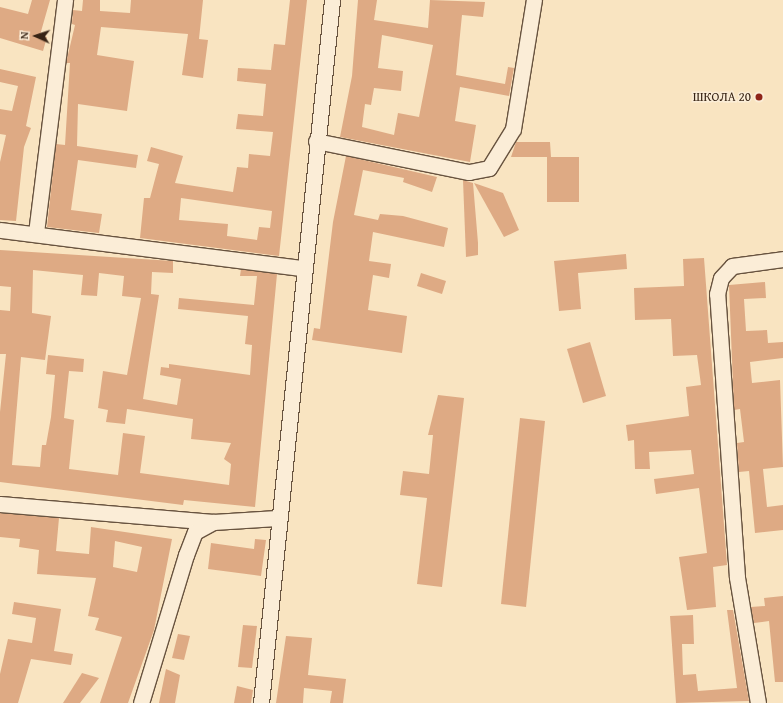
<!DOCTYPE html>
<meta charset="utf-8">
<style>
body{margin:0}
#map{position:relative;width:783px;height:703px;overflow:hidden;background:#f9e4c1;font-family:"Gentium Book Plus",serif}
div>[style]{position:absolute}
.building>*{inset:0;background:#deaa84}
.roads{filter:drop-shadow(1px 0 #68533f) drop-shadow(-1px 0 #68533f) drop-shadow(0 1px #68533f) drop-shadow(0 -1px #68533f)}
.street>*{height:15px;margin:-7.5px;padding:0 7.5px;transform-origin:7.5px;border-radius:7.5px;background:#fbedd7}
.dots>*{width:11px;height:11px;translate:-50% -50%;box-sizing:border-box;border:2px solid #fbedd7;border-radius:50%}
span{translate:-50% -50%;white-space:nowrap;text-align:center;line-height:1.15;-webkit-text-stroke:3px #fbedd7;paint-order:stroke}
.poi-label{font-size:13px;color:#372314}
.right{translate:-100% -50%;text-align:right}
.north{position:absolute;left:16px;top:16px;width:40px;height:40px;-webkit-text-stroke:3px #fbedd7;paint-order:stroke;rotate:273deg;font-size:11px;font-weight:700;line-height:16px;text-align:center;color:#372314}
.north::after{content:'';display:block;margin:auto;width:14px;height:18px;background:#372314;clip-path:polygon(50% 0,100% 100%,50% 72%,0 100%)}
</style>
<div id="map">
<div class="building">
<i style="clip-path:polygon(32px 0,50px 0,40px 35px,47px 37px,43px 51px,0 38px,0 7px,28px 14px)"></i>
<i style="clip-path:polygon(83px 0,100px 0,100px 11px,130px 13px,131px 0,203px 0,199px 39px,208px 40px,203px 78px,182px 75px,188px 34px,101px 27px,97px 55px,134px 61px,127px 111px,78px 104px,77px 146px,138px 155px,136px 168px,78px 160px,71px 210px,102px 214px,99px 233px,47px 227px,56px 144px,65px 145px,70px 63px,66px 63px,75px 25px,72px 24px,73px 10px,82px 11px)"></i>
<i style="clip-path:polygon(evenodd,290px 0,307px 0,279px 256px,140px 238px,144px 198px,150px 198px,159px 164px,147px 161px,151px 147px,183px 156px,175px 183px,233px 192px,237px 167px,248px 168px,249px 154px,270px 156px,273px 132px,236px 129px,238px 114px,263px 116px,266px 84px,237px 81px,238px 68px,271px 70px,274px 44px,285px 45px,290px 0,181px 198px,272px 211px,270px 228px,259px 227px,257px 240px,227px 236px,228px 224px,179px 220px,181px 198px)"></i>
<i style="clip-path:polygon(evenodd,358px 0,377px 0,374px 20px,428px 28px,430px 0,485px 2px,483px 17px,462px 15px,456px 75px,505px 84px,508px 67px,514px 68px,509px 96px,460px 87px,455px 121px,476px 125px,470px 162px,340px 137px,352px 76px,358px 0,382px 35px,433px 45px,419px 117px,398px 113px,394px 135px,362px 127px,365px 104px,371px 105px,374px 88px,401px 91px,403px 71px,378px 68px,382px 35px)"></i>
<i style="clip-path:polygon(0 69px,36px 77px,26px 126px,31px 128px,24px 147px,16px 221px,0 220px,0 162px,6px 135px,0 134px,0 109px,12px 111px,18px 86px,0 82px)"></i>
<i style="clip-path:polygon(516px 142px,550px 142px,551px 157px,579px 157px,579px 202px,547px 202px,547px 157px,511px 157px)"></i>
<i style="clip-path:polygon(346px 156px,437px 177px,432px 192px,403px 182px,404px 178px,363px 170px,354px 215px,378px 220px,380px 214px,403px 216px,448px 228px,444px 247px,373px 232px,369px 261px,391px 264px,389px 278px,373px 275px,368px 310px,407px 316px,402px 353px,312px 340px,314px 328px,320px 329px,333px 222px)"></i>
<i style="clip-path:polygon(463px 180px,473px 183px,478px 243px,478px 255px,466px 257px)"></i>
<i style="clip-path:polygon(474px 183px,503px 193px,519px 230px,504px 237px)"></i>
<i style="clip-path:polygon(evenodd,0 250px,173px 261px,173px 273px,152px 272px,151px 294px,159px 295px,143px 399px,177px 405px,181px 379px,160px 375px,161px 367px,169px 368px,169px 364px,250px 375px,252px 345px,245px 344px,248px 316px,178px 309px,179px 298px,254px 305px,257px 276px,240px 276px,241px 269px,277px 274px,255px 507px,184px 500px,183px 505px,0 482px,0 412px,6px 354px,0 354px,0 310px,10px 311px,11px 287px,0 286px,0 250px,33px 270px,83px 275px,81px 295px,97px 296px,99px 273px,124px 276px,122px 296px,141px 298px,127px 375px,103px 371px,98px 408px,108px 410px,106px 422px,125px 424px,127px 409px,193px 419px,191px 439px,231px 443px,224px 459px,231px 464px,229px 485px,140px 473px,145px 436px,123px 433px,118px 475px,69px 469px,74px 420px,64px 418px,69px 371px,83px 372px,84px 359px,48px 355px,46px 374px,55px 375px,51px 417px,46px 445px,42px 445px,40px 467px,12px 465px,21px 357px,45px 360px,51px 316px,32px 313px,33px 270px)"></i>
<i style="clip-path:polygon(626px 254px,627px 269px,578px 273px,581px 309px,559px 311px,554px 261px)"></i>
<i style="clip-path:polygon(704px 258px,727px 565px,713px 567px,716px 607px,687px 610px,679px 557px,707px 553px,699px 488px,656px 494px,654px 479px,694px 474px,691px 450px,649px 452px,650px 469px,635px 469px,634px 440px,628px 441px,626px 425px,689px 416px,686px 387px,701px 385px,697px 355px,673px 356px,671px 319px,635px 320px,634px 288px,684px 286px,683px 259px)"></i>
<i style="clip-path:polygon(421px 273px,446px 281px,442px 294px,417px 286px)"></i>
<i style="clip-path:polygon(765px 282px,766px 298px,744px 299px,746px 331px,767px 330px,768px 343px,783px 342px,783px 358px,750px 362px,752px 383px,780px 380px,783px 467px,763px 469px,767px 507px,783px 505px,783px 530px,755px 533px,749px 471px,739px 472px,737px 443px,744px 442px,740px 409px,734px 410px,729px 285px)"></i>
<i style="clip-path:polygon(590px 342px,606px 396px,583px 403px,567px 349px)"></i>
<i style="clip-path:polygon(438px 395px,464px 398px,442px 587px,417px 584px,427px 498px,400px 495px,403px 471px,429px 474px,433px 435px,428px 435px)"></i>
<i style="clip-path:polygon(520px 418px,545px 421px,526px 607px,501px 604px)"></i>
<i style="clip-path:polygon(evenodd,0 513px,59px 518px,56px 551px,89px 554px,91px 527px,172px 539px,154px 630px,128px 703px,100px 703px,122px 637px,95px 630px,99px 618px,88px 616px,96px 578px,37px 574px,39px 550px,19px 547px,20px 539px,0 537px,0 513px,115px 541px,142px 547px,137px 572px,113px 567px,115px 541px)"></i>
<i style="clip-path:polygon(255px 539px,266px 540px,261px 576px,208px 569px,211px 543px,254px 549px)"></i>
<i style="clip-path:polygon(783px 596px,783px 682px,775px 682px,769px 621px,754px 623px,751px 607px,765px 606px,764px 598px)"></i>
<i style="clip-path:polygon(14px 602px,61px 609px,54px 651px,73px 654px,71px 665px,31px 659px,18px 703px,0 703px,0 674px,8px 639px,32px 643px,36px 618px,12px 614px)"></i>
<i style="clip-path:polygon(727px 610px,733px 610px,749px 701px,676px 703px,670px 616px,693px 615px,694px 644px,682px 644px,683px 675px,696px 674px,698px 691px,737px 688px)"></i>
<i style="clip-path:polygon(243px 625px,257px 626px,252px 668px,238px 667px)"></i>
<i style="clip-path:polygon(178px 634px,190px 636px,184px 660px,172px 658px)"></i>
<i style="clip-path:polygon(286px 636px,312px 638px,308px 675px,346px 679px,343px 703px,330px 703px,332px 691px,304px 688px,303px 703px,276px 703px)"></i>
<i style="clip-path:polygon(166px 669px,180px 675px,175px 703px,159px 703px)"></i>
<i style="clip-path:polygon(82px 673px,99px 678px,80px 703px,63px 703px)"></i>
<i style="clip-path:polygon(237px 686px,253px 690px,251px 703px,234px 703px)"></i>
</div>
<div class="roads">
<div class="street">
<i style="left:316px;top:141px;width:156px;rotate:11.5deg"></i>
<i style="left:469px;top:172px;width:20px;rotate:-11deg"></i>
<i style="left:489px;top:168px;width:46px;rotate:-58.4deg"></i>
<i style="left:513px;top:129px;width:131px;rotate:-80.8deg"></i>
<i style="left:0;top:230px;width:304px;rotate:7.2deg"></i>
<i style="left:36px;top:233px;width:235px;rotate:-82.9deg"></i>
<i style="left:0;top:504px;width:214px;rotate:4.8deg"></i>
<i style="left:213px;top:522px;width:64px;rotate:-3.6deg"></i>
<i style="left:141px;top:703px;width:155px;rotate:-73.1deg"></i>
<i style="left:186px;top:555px;width:25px;rotate:-69deg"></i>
<i style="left:195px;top:532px;width:21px;rotate:-29deg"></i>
<i style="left:261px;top:703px;width:707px;rotate:-84.23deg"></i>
<i style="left:758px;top:703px;width:128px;rotate:-99.5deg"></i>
<i style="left:737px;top:577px;width:284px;rotate:-94deg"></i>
<i style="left:717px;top:294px;width:16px;rotate:-76deg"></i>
<i style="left:721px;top:278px;width:16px;rotate:-47deg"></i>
<i style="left:732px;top:266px;width:51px;rotate:-7.8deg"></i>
</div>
</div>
<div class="dots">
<i style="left:759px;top:97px;background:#8f2418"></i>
</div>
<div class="poi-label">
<span class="right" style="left:751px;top:97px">ШКОЛА 20</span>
</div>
<div class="north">N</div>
</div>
